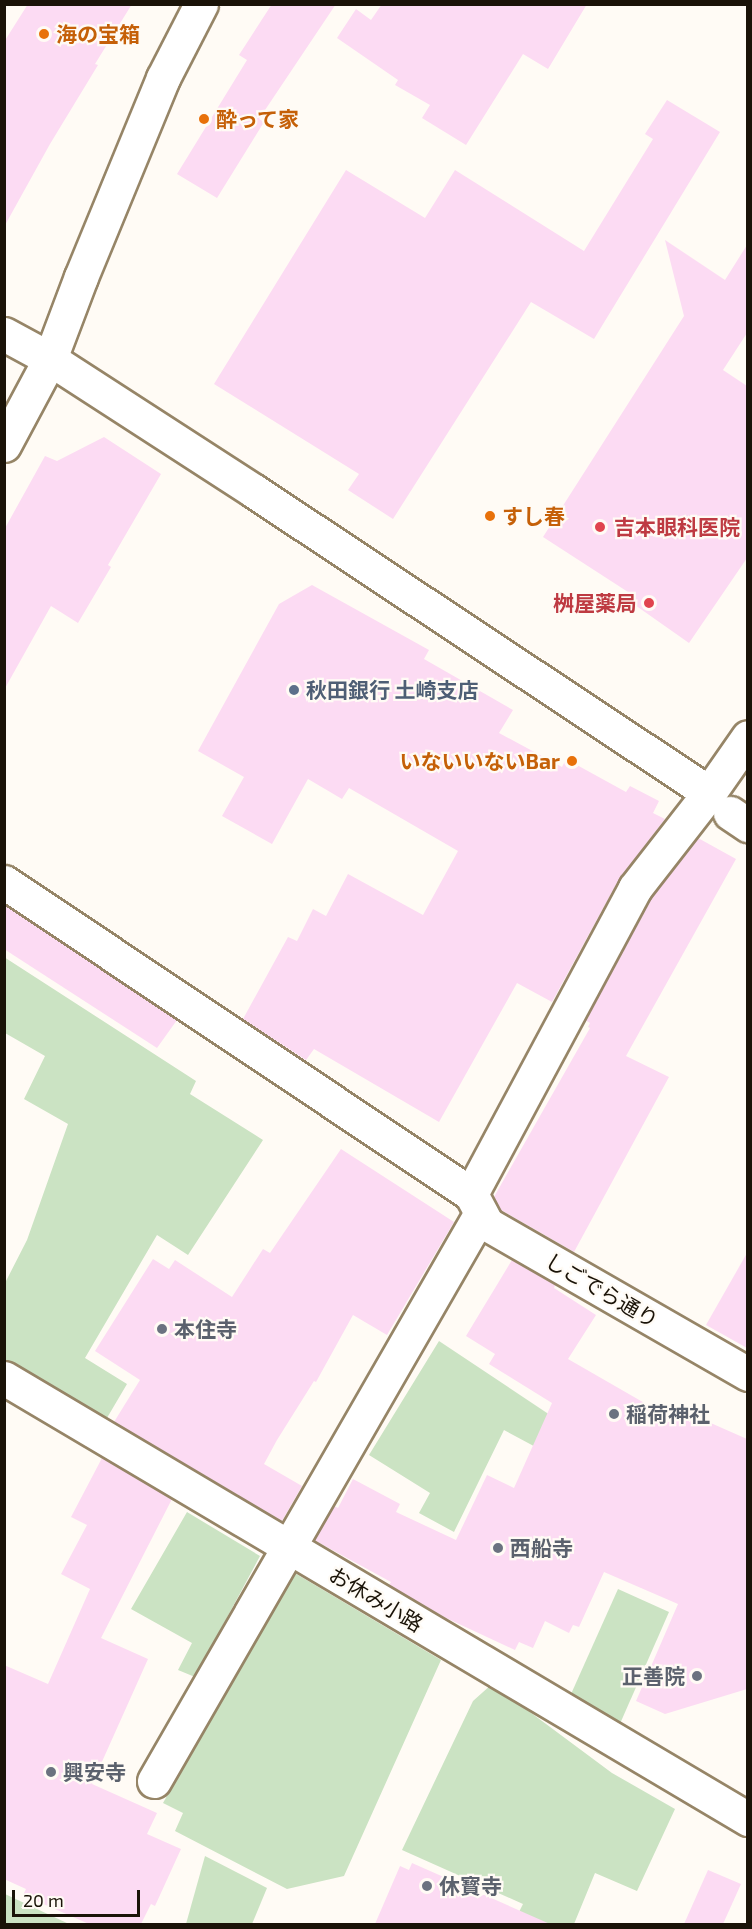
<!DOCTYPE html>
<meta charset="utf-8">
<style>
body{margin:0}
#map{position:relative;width:752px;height:1929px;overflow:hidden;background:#fffbf5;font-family:"Exo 2","Noto Sans JP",sans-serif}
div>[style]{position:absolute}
.green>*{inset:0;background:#cbe3c3}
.building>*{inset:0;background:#fcdbf3}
.roads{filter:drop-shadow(2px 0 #968567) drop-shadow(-2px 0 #968567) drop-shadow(0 2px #968567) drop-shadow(0 -2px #968567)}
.street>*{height:33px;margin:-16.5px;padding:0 16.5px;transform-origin:16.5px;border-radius:16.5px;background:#fff}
.secondary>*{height:33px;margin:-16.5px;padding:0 16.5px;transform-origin:16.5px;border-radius:16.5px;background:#fff}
.dots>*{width:16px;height:16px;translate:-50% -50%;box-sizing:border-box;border:3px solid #fffbf5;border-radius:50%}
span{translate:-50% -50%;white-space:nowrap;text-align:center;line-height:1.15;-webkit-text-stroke:4.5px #fffbf5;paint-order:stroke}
.food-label{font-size:21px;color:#c56008;font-weight:700}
.left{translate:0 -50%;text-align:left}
.right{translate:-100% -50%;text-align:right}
.health-label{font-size:21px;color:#be3a42;font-weight:700}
.service-label{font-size:21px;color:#4e5e75;font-weight:700}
.street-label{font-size:21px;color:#1a1308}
.worship-label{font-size:21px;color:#5b616d;font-weight:700}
.frame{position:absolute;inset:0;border:6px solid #1a1308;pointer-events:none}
.scale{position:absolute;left:12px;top:1890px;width:128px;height:27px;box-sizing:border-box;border:3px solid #1a1308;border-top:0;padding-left:8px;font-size:18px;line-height:21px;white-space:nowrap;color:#1a1308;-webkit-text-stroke:4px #fffbf5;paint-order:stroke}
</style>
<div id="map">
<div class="green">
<i style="clip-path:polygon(4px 957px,196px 1081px,190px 1094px,263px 1140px,188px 1255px,157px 1235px,85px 1358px,127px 1384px,104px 1423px,5px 1365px,5px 1283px,27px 1240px,68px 1124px,24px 1099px,45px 1056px,5px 1033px)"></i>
<i style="clip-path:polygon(439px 1341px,628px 1467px,614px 1489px,504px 1430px,454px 1532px,419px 1513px,430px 1493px,369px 1455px)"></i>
<i style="clip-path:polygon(187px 1512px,260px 1556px,195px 1677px,178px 1670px,192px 1643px,131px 1609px)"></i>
<i style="clip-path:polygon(293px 1572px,441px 1660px,344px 1876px,287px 1889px,175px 1831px,183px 1813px,163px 1803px)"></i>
<i style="clip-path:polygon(618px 1589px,669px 1612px,619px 1726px,567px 1703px)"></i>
<i style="clip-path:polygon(492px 1684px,612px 1773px,675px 1809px,637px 1891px,595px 1873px,574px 1924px,513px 1924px,523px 1904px,402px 1850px,473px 1701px)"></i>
<i style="clip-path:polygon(205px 1856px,267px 1888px,252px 1924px,186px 1924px)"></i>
<i style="clip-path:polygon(4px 1894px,5px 1894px,69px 1924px,5px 1924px)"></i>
</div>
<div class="building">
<i style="clip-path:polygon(28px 4px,132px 4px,95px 64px,98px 65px,50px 144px,4px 227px,4px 42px)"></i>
<i style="clip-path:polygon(272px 4px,336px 4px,259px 119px,264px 122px,217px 198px,177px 174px,247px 60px,239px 55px)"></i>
<i style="clip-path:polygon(382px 4px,587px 4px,548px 69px,523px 54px,466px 145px,422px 118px,430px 105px,395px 85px,398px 80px,337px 38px,356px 9px,371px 20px)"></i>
<i style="clip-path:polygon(667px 100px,720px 132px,594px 339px,531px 302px,393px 519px,348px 490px,359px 474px,214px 384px,346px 170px,425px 218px,455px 170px,584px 251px,653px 139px,645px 134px)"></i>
<i style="clip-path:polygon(665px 240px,725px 280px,747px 245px,747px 333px,723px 370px,747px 386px,747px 558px,689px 643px,625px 598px,628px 592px,543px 537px,684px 316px)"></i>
<i style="clip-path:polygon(104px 437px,161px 474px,108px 565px,111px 567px,78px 623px,51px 606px,4px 690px,4px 530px,45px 456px,57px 461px)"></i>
<i style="clip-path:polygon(312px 585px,429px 650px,424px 659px,513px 710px,499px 733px,562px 767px,566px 759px,626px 792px,630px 786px,659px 801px,653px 813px,665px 819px,619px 879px,552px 1002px,517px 983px,439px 1122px,314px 1049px,306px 1060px,243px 1019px,288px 937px,297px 941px,313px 909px,326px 916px,348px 874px,423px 915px,458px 851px,349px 788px,342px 799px,308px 779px,272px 844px,222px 816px,244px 777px,198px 751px,279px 604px)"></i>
<i style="clip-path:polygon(698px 838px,736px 859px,626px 1056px,669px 1077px,574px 1252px,501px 1210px,494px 1197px,590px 1028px,588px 1027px,590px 1023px,585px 1020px,651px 898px)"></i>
<i style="clip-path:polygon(4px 905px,177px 1020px,157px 1048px,4px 949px)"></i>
<i style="clip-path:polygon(341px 1149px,454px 1222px,387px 1335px,353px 1315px,316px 1382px,314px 1381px,277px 1440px,264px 1464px,302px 1486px,282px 1521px,114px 1422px,140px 1380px,95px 1351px,153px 1259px,169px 1269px,175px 1260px,232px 1297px,263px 1249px,270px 1253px)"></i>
<i style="clip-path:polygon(747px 1253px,747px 1348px,706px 1325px)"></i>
<i style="clip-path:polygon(512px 1260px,555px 1285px,554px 1288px,596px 1315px,568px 1359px,674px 1420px,679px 1409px,747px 1439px,747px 1689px,665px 1714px,636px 1701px,678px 1604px,604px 1572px,579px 1627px,573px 1625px,569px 1633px,545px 1621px,533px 1648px,519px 1642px,515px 1650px,444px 1617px,389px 1585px,391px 1582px,314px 1540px,334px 1506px,338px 1508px,353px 1479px,400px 1504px,396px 1512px,456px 1540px,487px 1475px,514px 1488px,552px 1403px,489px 1364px,495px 1354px,466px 1336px)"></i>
<i style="clip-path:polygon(102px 1458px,172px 1499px,101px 1638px,148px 1659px,92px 1784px,157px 1813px,147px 1834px,181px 1849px,155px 1906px,151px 1904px,141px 1924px,89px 1924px,23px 1895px,26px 1889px,4px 1879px,4px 1665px,48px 1684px,90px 1589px,61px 1574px,87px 1525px,71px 1517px)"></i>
<i style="clip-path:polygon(412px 1863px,550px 1924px,375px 1924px,400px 1866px,409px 1870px)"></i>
<i style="clip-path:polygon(708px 1870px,741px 1884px,723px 1924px,684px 1924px)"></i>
</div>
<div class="roads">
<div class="street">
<i style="left:4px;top:334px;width:52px;rotate:28.5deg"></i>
<i style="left:50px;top:359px;width:243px;rotate:32.9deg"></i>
<i style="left:254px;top:491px;width:546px;rotate:33.57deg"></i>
<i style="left:730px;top:813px;width:22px;rotate:34deg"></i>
<i style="left:4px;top:882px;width:562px;rotate:33.75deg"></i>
<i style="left:471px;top:1194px;width:34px;rotate:62deg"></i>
<i style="left:487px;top:1224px;width:301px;rotate:29.9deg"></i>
<i style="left:471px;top:1194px;width:347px;rotate:-61.8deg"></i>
<i style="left:635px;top:888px;width:120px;rotate:-52.1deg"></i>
<i style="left:709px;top:793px;width:68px;rotate:-55.1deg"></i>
<i style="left:4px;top:1378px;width:865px;rotate:30.66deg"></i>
<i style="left:154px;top:1781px;width:655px;rotate:-60.07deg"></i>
</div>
<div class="secondary">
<i style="left:4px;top:445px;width:98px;rotate:-61.9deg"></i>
<i style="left:50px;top:359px;width:88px;rotate:-69.3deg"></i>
<i style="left:81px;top:277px;width:215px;rotate:-67.6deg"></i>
<i style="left:163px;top:78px;width:83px;rotate:-62.8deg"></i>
</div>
</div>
<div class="dots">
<i style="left:44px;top:34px;background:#e8710a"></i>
<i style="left:204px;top:119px;background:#e8710a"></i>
<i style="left:490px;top:516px;background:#e8710a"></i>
<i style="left:600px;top:527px;background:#e0444e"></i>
<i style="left:649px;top:603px;background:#e0444e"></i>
<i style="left:294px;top:690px;background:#5c6f8a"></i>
<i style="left:572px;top:761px;background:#e8710a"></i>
<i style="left:162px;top:1329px;background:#6b7280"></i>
<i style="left:614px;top:1414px;background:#6b7280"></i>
<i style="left:498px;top:1548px;background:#6b7280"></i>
<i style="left:697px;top:1676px;background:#6b7280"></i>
<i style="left:51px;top:1772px;background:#6b7280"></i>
<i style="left:427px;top:1886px;background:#6b7280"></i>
</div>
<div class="food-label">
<span class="left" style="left:56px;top:34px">海の宝箱</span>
<span class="left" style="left:216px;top:119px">酔って家</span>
<span class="left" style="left:502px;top:516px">すし春</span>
<span class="right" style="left:560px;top:761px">いないいないBar</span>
</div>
<div class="health-label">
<span class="left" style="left:614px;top:527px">吉本眼科医院</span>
<span class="right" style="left:637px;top:603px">桝屋薬局</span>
</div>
<div class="service-label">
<span class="left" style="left:306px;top:690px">秋田銀行 土崎支店</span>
</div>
<div class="street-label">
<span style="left:602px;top:1290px;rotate:30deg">しごでら通り</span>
<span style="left:376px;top:1599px;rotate:31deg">お休み小路</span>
</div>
<div class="worship-label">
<span class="left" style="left:174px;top:1329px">本住寺</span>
<span class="left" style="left:626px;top:1414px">稲荷神社</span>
<span class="left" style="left:510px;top:1548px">西船寺</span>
<span class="right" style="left:685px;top:1676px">正善院</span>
<span class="left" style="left:63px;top:1772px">興安寺</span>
<span class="left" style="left:439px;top:1886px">休寳寺</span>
</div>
<div class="frame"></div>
<div class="scale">20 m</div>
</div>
